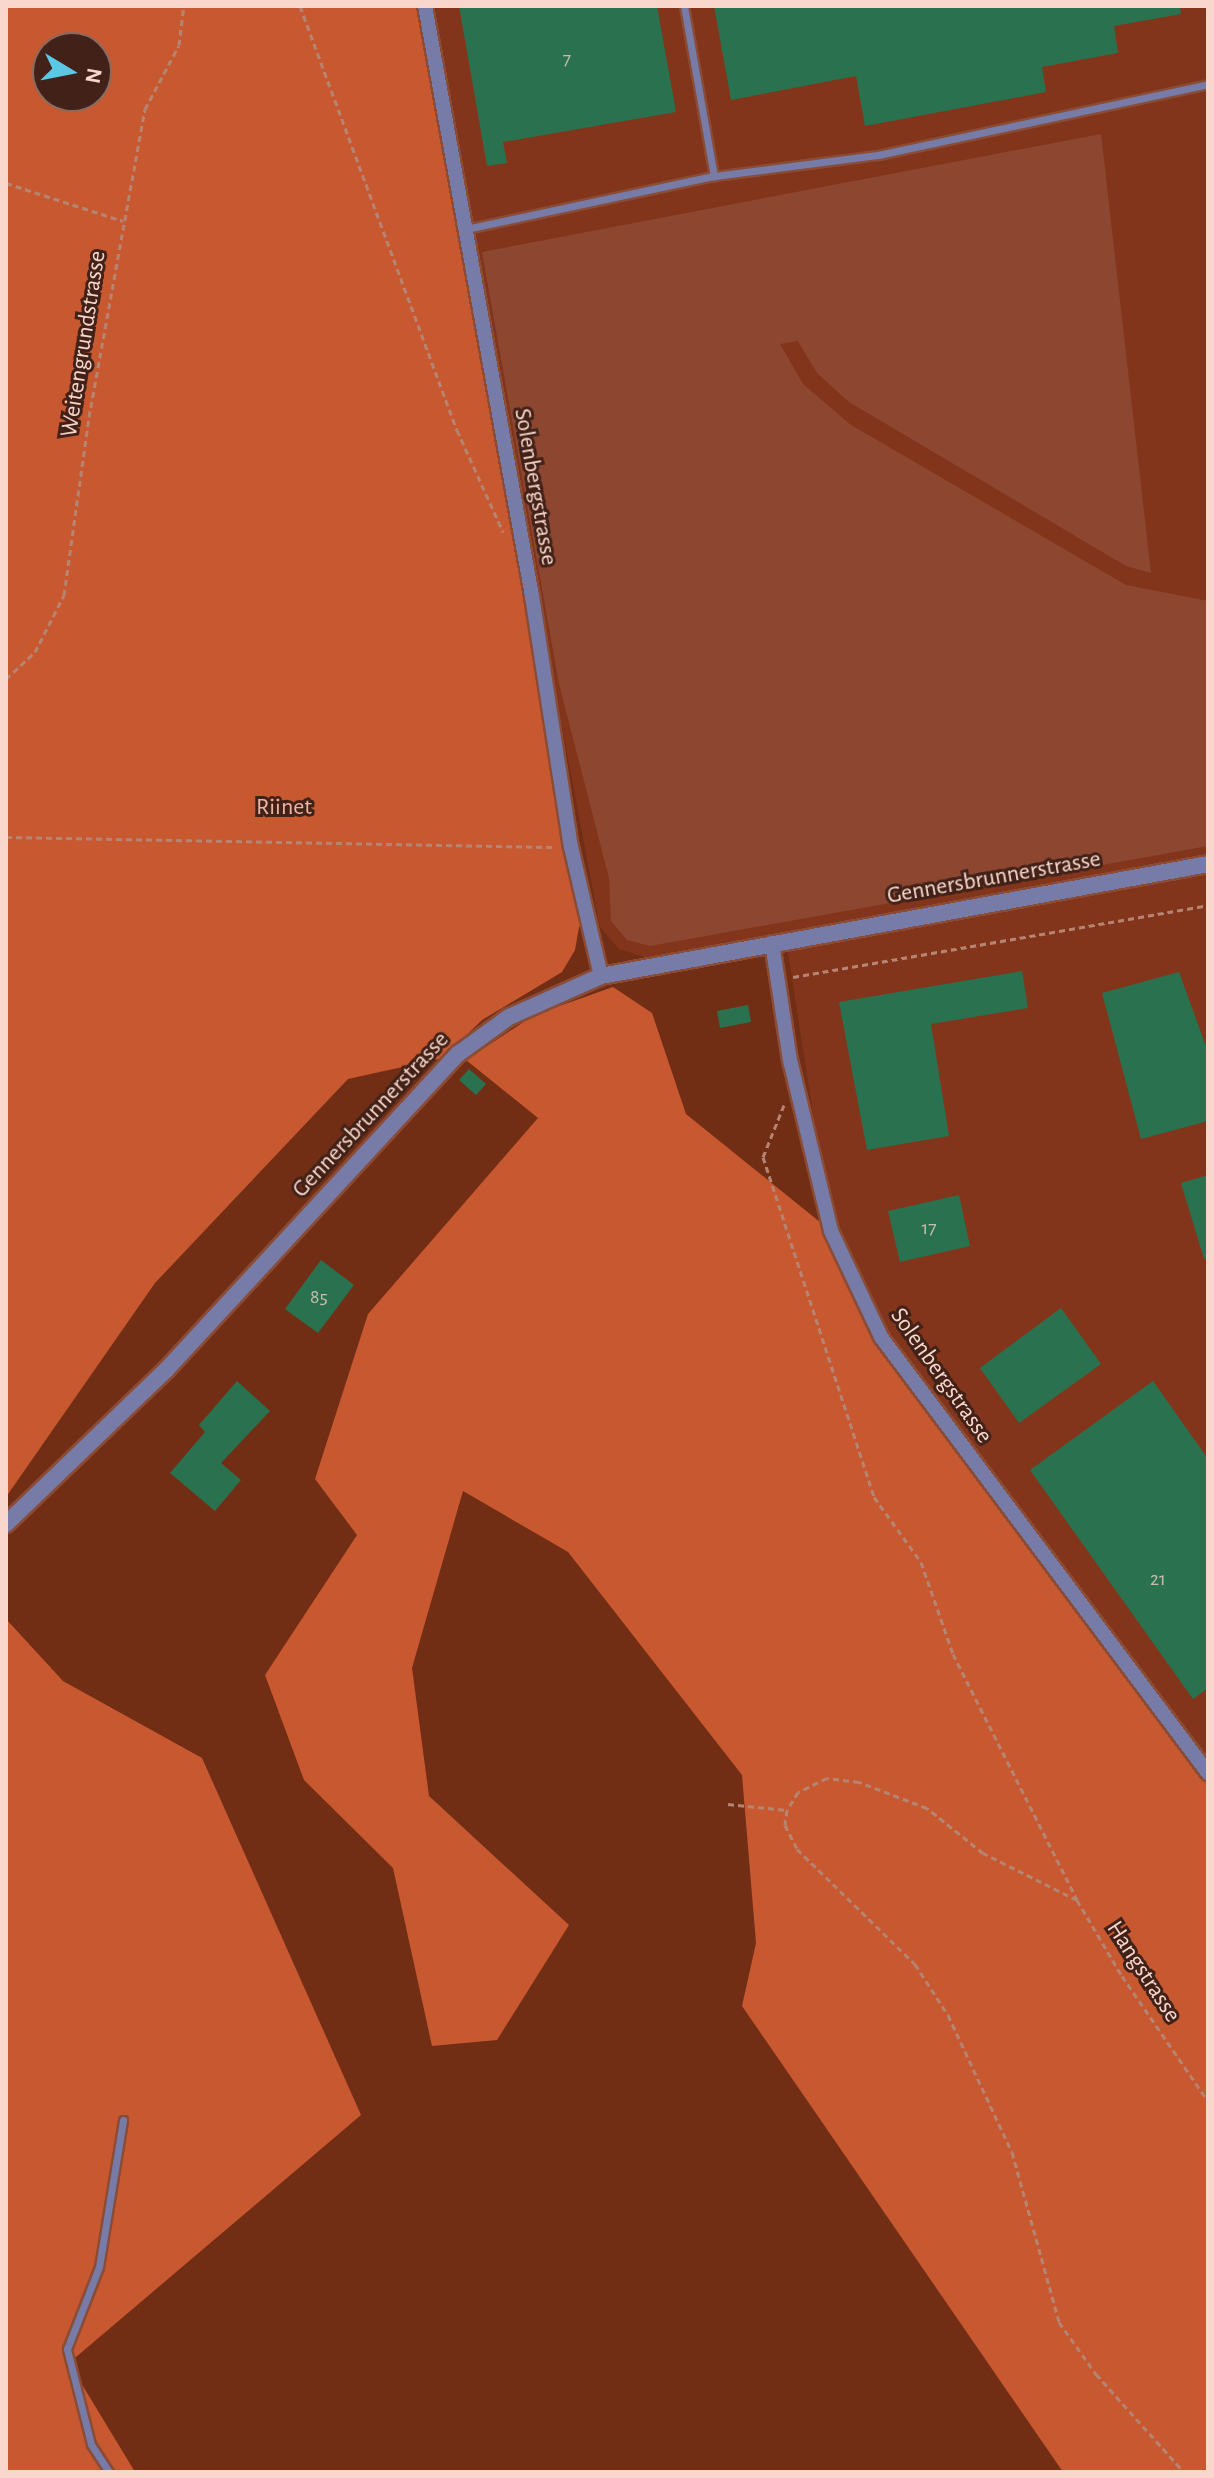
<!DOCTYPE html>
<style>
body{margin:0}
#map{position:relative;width:1214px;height:2478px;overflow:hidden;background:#722e15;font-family:"Alegreya Sans",sans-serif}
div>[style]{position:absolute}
.built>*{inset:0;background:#82351a}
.green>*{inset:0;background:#8d4730}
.forest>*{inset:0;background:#c75830}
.building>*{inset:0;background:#2a724f}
.path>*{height:3px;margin-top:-1.5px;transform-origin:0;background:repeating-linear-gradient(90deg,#b68472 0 6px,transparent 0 10px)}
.roads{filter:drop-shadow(2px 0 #8a4c36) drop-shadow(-2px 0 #8a4c36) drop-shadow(0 2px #8a4c36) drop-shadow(0 -2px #8a4c36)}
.service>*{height:7px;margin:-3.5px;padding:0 3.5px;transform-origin:3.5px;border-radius:3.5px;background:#767ba8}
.minor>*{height:14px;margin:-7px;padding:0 7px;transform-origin:7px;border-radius:7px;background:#767ba8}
.tertiary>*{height:16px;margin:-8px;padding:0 8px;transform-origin:8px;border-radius:8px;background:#767ba8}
span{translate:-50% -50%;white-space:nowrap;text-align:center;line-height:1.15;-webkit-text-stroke:6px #422218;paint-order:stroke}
.number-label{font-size:20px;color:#c5bead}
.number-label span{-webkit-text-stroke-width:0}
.street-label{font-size:24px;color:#f9d7cc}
.park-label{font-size:24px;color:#efb5a2}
.frame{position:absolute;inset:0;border:8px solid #f9d7cc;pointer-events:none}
.north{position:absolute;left:32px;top:32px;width:80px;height:80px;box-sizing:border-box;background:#422218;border:2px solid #8b6a60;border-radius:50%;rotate:100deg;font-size:22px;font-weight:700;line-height:32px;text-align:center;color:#f9d7cc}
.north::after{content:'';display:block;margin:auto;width:28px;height:36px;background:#5bc8e6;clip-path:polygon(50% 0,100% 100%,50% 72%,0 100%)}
</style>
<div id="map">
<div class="built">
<i style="clip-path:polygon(425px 6px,1208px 6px,1208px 1773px,881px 1337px,831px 1231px,786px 939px,651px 959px,619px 949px,600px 927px)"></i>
</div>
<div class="green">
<i style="clip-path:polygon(1101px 134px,1151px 573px,1126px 566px,849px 402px,817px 373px,798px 341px,780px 344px,803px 384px,851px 425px,1126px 585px,1208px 601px,1208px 846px,650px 946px,627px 940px,611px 921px,609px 878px,559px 684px,482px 252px)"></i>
</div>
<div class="forest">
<i style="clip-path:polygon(evenodd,6px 6px,425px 6px,588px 923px,579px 927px,575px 950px,562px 972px,482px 1020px,443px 1058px,348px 1079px,155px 1283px,6px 1497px,6px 6px,48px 48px,96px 48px,96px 96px,48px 96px,48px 48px)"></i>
<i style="clip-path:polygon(613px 987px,652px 1013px,686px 1114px,831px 1231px,881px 1337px,1208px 1773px,1208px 2472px,1063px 2472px,742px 2006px,756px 1943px,742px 1775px,568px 1552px,463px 1491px,412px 1668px,429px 1796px,569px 1925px,497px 2040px,432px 2046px,393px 1868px,304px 1780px,265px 1675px,357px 1535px,315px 1479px,368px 1314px,538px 1118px,466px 1060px,534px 1015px)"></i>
<i style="clip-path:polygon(6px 1619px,63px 1681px,202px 1758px,361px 2115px,69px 2363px,135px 2472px,6px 2472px)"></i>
</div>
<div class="building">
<i style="clip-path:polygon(459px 6px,657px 6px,676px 112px,503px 142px,507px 163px,487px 166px)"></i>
<i style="clip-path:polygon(714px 6px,1180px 6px,1181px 14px,1114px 26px,1118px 53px,1042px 67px,1046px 92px,865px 126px,856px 76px,731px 100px)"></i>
<i style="clip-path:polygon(1022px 971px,1028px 1008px,931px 1024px,949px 1136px,867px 1150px,839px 1002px)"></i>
<i style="clip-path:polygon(1179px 972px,1208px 1052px,1208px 1121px,1141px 1139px,1102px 993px)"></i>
<i style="clip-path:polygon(748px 1005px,751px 1022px,720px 1028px,717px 1011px)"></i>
<i style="clip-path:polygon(469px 1069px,486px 1084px,476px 1095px,459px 1080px)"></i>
<i style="clip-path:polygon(1208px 1175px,1208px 1259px,1204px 1259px,1181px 1183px)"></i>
<i style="clip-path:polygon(959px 1195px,970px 1246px,900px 1262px,888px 1211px)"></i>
<i style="clip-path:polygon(321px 1260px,354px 1285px,318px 1333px,285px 1309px)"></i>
<i style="clip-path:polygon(1061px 1308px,1101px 1364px,1019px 1423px,980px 1368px)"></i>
<i style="clip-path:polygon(237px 1381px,270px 1411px,221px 1463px,241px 1480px,215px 1511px,170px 1473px,205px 1432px,199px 1425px)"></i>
<i style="clip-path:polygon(1153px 1381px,1208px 1459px,1208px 1688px,1193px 1699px,1030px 1470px)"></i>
</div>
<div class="path">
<i style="left:300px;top:6px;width:452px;rotate:69.7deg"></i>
<i style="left:457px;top:430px;width:112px;rotate:65.7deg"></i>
<i style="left:6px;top:183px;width:123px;rotate:18deg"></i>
<i style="left:6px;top:679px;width:40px;rotate:-43deg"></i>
<i style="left:35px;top:652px;width:64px;rotate:-63deg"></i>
<i style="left:64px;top:595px;width:180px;rotate:-82deg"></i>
<i style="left:89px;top:417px;width:313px;rotate:-79.7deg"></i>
<i style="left:145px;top:109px;width:72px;rotate:-62deg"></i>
<i style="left:179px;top:45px;width:39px;rotate:-83deg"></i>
<i style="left:6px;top:837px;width:548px;rotate:1.05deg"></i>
<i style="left:793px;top:977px;width:421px;rotate:-9.8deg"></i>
<i style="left:784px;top:1105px;width:56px;rotate:112deg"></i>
<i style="left:763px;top:1157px;width:358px;rotate:71.9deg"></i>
<i style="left:874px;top:1497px;width:80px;rotate:54.1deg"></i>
<i style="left:921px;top:1562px;width:97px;rotate:70.8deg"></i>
<i style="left:953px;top:1654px;width:275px;rotate:63.2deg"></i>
<i style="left:1077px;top:1900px;width:88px;rotate:59.4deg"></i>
<i style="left:1122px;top:1976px;width:152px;rotate:55.5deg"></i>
<i style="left:728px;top:1804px;width:59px;rotate:5.8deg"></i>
<i style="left:1077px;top:1900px;width:105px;rotate:-153.4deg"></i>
<i style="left:983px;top:1853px;width:72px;rotate:-141.2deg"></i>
<i style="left:927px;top:1808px;width:73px;rotate:-159.1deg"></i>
<i style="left:859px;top:1782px;width:32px;rotate:-173deg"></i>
<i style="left:827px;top:1778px;width:32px;rotate:154deg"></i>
<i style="left:798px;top:1792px;width:21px;rotate:121deg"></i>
<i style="left:787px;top:1810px;width:15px;rotate:98deg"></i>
<i style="left:785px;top:1825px;width:27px;rotate:63deg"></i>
<i style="left:797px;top:1849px;width:165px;rotate:44.3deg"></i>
<i style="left:915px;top:1964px;width:61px;rotate:57.1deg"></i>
<i style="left:948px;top:2015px;width:151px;rotate:65deg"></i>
<i style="left:1012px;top:2152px;width:176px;rotate:74.5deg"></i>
<i style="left:1059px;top:2322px;width:64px;rotate:54.6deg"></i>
<i style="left:1096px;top:2374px;width:132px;rotate:48.1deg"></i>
</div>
<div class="roads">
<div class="service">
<i style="left:684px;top:6px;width:173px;rotate:80deg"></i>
<i style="left:466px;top:229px;width:254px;rotate:-12.1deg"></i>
<i style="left:714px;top:176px;width:165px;rotate:-7.3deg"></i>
<i style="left:878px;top:155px;width:338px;rotate:-12.1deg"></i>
<i style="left:109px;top:2472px;width:33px;rotate:-123deg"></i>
<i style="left:91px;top:2444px;width:98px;rotate:-104.2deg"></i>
<i style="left:67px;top:2349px;width:88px;rotate:-68.7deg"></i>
<i style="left:99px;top:2267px;width:149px;rotate:-80.7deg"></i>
</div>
<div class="minor">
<i style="left:425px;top:6px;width:600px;rotate:79.72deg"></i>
<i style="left:532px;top:596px;width:254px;rotate:81.2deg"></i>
<i style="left:571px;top:847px;width:132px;rotate:76.9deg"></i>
<i style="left:772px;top:943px;width:118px;rotate:81.3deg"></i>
<i style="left:790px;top:1060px;width:176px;rotate:76.5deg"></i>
<i style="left:831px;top:1231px;width:117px;rotate:64.7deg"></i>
<i style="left:881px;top:1337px;width:545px;rotate:53.13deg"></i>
</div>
<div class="tertiary">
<i style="left:6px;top:1524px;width:223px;rotate:-43.9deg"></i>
<i style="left:167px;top:1369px;width:429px;rotate:-47.3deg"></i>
<i style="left:458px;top:1054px;width:63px;rotate:-36deg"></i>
<i style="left:509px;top:1017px;width:101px;rotate:-24deg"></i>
<i style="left:601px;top:976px;width:617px;rotate:-10.45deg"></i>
</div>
</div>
<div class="number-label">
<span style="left:567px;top:59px">7</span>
<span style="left:929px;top:1228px">17</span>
<span style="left:319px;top:1297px">85</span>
<span style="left:1158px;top:1579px">21</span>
</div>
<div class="street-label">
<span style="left:84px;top:344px;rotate:-81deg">Weitengrundstrasse</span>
<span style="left:535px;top:487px;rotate:80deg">Solenbergstrasse</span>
<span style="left:994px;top:878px;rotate:-10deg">Gennersbrunnerstrasse</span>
<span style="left:371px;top:1115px;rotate:-47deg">Gennersbrunnerstrasse</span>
<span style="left:941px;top:1376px;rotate:55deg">Solenbergstrasse</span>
<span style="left:1143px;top:1972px;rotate:57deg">Hangstrasse</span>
</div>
<div class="park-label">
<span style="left:284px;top:808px">Riinet</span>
</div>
<div class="frame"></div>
<div class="north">N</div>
</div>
